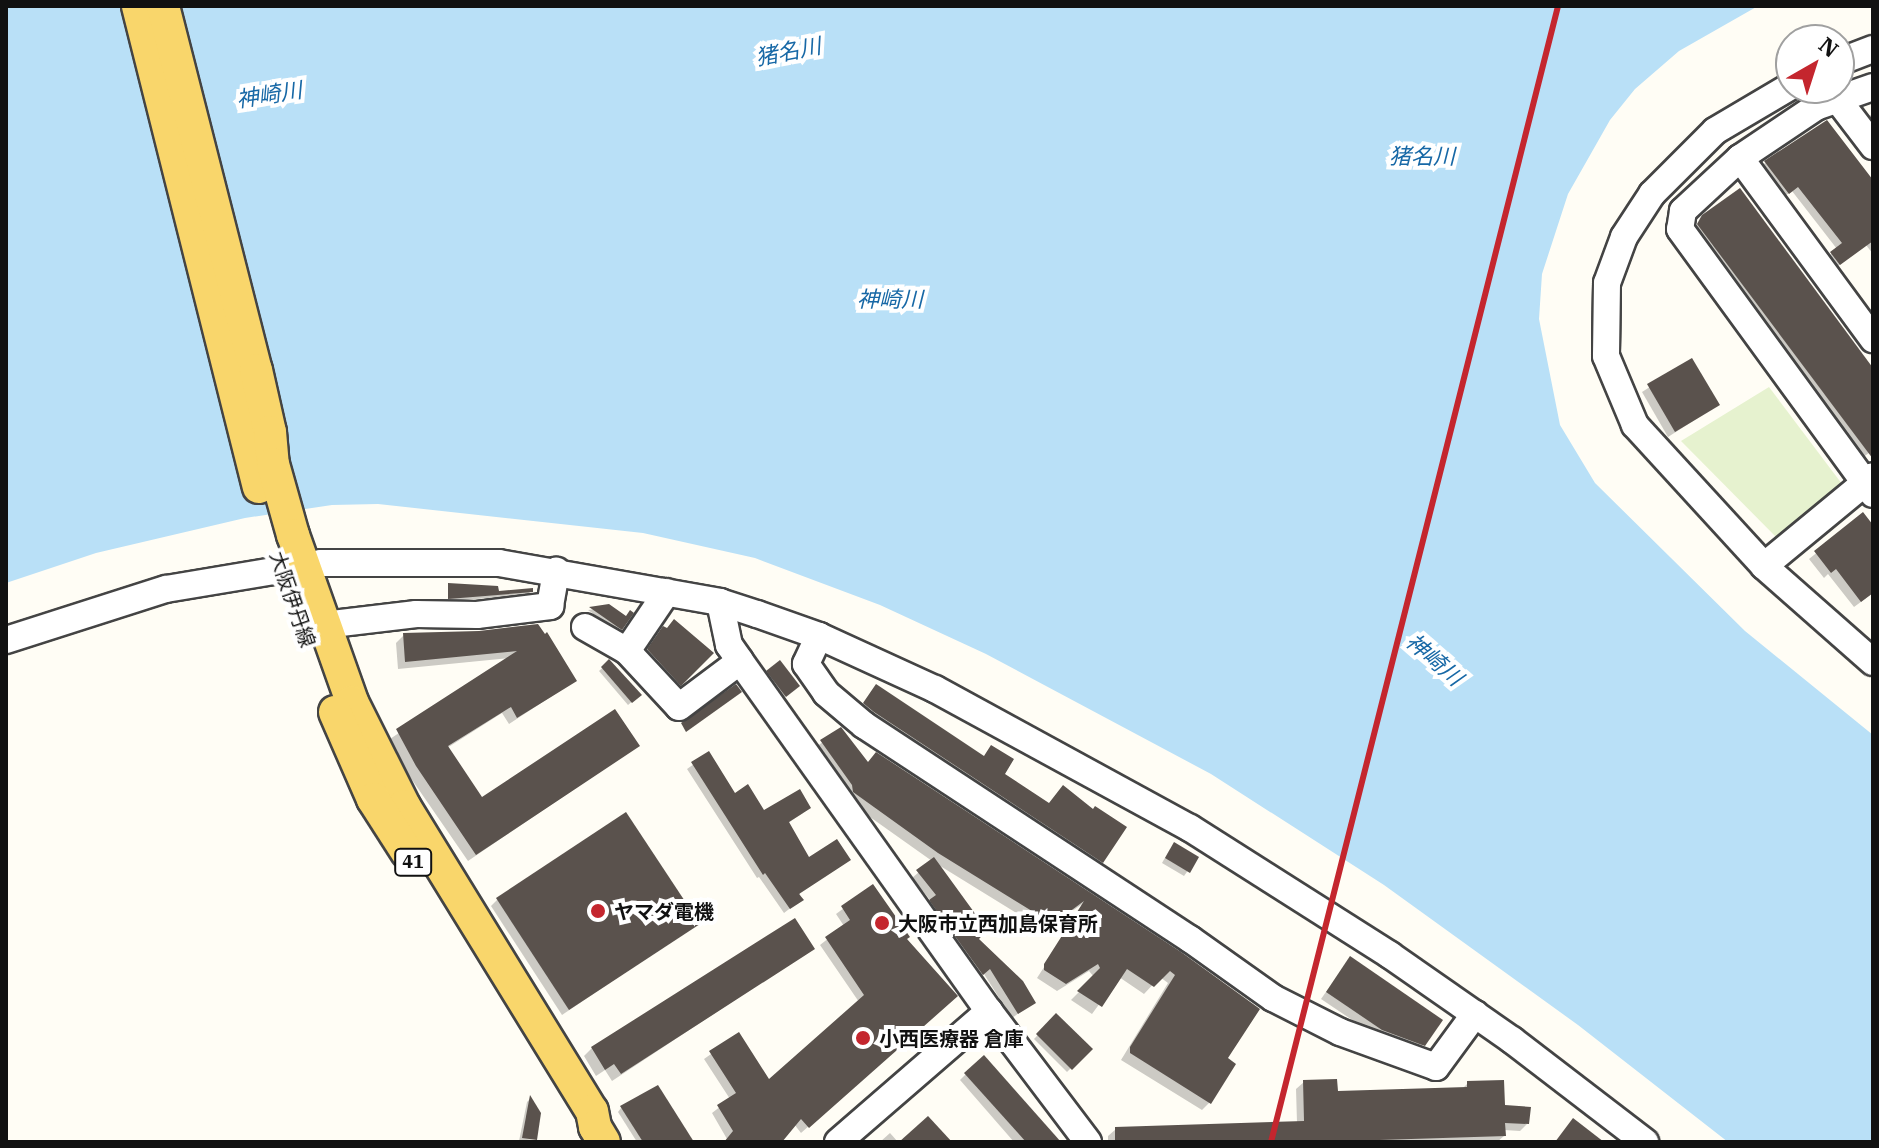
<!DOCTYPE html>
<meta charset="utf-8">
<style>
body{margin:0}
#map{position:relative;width:1879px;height:1148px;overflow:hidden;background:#fffdf5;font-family:"IBM Plex Serif","Noto Sans JP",serif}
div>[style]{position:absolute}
.pitch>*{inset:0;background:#e6f2cf}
.water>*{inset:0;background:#b9e0f7}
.shadow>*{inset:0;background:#0003}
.building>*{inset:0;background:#5a524d}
.roads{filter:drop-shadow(2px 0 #444) drop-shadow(-2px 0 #444) drop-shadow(0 2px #444) drop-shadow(0 -2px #444)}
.minor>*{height:26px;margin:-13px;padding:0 13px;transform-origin:13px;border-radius:13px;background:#fff}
.major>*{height:32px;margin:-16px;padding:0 16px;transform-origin:16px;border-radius:16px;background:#f9d66b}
.rail>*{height:6px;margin:-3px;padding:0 3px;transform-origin:3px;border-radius:3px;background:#c4262e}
.dots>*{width:22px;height:22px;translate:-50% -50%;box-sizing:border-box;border:4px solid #fff;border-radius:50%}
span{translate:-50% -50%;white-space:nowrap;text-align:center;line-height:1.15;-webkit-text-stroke:8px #fff;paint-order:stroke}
.shield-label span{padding:2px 6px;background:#fff;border:2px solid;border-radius:6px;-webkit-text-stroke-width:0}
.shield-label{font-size:18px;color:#111;font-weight:700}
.street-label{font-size:20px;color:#111}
.poi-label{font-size:20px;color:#111;font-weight:700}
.left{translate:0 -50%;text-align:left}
.water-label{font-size:22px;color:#1768a6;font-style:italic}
.frame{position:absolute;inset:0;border:8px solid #111;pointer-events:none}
.north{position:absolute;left:1775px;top:24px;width:80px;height:80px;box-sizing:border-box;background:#fff;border:2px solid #a0a0a0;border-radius:50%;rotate:39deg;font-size:22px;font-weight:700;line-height:32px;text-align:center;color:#111}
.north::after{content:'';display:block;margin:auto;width:28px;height:36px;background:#c4262e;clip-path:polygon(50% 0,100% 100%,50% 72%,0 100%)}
</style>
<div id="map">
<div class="pitch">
<i style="clip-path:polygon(1769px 387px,1842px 484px,1842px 490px,1780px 541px,1681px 441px)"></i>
</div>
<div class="water">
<i style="clip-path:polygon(6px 6px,1758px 6px,1679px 51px,1635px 89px,1610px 120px,1568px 194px,1542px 274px,1539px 319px,1560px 425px,1595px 483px,1745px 631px,1873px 735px,1873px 1142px,1728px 1142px,1578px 1025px,1384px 885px,1211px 774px,986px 654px,880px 605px,755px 558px,643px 533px,378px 504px,332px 505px,245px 518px,96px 553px,6px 583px)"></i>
</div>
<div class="shadow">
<i style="clip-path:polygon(1873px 113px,1873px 132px,1865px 120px)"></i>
<i style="clip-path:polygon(1765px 163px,1873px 183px,1873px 254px,1866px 245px,1834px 269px,1826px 258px,1837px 249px,1792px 191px,1782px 198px,1760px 168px)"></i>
<i style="clip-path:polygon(1704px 216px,1873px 370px,1873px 450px,1862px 458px,1692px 231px)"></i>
<i style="clip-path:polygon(1692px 360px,1718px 405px,1668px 437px,1642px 392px)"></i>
<i style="clip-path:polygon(1863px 515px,1873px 530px,1873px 593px,1854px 607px,1828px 574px,1824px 578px,1809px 559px)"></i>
<i style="clip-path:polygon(450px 586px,497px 593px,531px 591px,527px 595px,450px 601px)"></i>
<i style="clip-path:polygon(609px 607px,626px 618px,618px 631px,588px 610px)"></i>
<i style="clip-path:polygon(537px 626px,575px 681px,509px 724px,502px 713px,447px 748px,482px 800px,638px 746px,468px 861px,408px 774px,390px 739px,510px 658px,398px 669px,396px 643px,404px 635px,479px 633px)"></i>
<i style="clip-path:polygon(662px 630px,711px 653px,678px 685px,647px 652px)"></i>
<i style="clip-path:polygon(609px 662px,640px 695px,628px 705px,599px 671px)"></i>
<i style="clip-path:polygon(768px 672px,793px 690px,782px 699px,764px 676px)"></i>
<i style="clip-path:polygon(876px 686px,1002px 775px,1102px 862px,1096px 867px,859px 710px)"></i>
<i style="clip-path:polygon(841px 729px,866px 764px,1180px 954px,1225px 1059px,1210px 1102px,1202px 1110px,1121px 1060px,1168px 983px,1160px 977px,1144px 994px,1119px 977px,1092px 1014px,1071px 1000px,1094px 977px,1089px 971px,1057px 991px,1037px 978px,1087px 901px,1044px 930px,937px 864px,977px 939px,1034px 1002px,1012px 1018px,984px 974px,976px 979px,925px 907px,931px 901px,912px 878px,932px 861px,846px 800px,813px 749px)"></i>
<i style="clip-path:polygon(708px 754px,735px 795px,764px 813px,803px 813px,788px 823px,801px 900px,784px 913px,759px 877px,757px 878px,687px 769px)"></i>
<i style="clip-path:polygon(1170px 849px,1197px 858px,1184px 876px,1162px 863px)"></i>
<i style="clip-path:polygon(872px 887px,949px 1002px,801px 1133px,794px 1124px,780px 1142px,725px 1142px,727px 1139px,712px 1113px,730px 1099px,704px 1059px,738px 1035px,769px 1082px,859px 1002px,820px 945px,844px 926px,836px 914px)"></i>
<i style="clip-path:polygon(497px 900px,697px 924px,562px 1015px,491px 906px)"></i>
<i style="clip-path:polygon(812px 949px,612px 1081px,605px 1070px,596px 1076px,584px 1056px,592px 1048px)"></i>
<i style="clip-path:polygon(1345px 965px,1423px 1045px,1417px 1051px,1376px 1036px,1321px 999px)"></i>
<i style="clip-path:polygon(1056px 1016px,1090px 1049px,1067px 1072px,1034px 1039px)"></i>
<i style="clip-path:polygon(966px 1074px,1058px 1142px,1014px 1142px,960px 1080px)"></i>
<i style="clip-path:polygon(1304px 1082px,1336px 1093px,1462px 1089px,1468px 1083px,1527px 1124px,1520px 1131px,1504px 1130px,1504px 1136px,1497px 1142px,1108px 1142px,1108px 1136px,1116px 1129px,1297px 1123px,1296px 1089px)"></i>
<i style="clip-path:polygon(530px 1099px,535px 1139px,519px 1141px,527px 1102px)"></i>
<i style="clip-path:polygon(621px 1108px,691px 1142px,637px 1142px,618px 1112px)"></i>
<i style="clip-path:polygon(890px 1133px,898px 1142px,880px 1142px)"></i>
</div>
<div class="building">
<i style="clip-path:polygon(1827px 120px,1873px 180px,1873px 241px,1840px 265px,1830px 252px,1842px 243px,1798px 187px,1789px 194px,1764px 161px)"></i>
<i style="clip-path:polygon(1740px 188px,1873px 368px,1873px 459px,1697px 224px,1702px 215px)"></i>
<i style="clip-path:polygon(1692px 358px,1720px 405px,1675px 432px,1647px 384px)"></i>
<i style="clip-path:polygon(1863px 512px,1873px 525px,1873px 593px,1861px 602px,1836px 569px,1831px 573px,1814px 551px)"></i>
<i style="clip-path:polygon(448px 583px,498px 586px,499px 591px,533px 588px,533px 592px,448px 599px)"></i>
<i style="clip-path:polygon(609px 604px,626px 616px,630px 610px,634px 613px,622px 630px,589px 607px)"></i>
<i style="clip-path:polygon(674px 619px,714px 653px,681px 686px,647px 649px,663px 626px,667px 628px)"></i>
<i style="clip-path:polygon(538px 624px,545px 634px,547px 632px,577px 681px,517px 718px,511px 707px,448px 746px,482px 797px,615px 709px,640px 746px,476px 855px,416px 766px,396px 729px,517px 651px,405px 662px,403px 633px,479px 631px)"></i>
<i style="clip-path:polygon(609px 659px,642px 695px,632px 703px,601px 667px)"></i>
<i style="clip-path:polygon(780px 660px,800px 686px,786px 697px,766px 671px)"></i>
<i style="clip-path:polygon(736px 684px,742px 692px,686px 732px,681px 723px)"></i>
<i style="clip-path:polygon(876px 684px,984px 756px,991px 745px,1014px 759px,1005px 774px,1049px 803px,1063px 785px,1093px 809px,1095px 806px,1127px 827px,1103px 863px,874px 712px,863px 703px)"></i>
<i style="clip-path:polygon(841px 727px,868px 762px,876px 752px,1181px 952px,1260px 1009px,1228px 1058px,1236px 1064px,1211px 1104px,1130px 1053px,1130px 1047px,1175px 975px,1170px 971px,1154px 987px,1127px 969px,1102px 1007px,1077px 991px,1100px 968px,1098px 964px,1066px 984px,1044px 970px,1044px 964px,1084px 901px,1053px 924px,938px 853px,853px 792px,852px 785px,820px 740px)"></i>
<i style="clip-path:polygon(709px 751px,735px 793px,748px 784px,764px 810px,800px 789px,811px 808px,789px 822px,809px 857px,837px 839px,851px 860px,799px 894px,804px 900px,790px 909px,765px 873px,763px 875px,691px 762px)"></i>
<i style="clip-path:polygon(626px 812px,700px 924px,569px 1010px,496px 898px)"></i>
<i style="clip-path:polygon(1174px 842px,1199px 857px,1190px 873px,1165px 858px)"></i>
<i style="clip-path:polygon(934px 857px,987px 930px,979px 939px,1023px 981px,1036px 1003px,1018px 1014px,990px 969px,983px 975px,929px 900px,936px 895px,916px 870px)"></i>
<i style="clip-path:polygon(873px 884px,910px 937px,907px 939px,958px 996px,809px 1128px,801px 1119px,782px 1142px,724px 1142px,733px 1131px,717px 1105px,736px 1093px,709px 1051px,739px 1032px,769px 1079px,864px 995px,825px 937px,850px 920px,841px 906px)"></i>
<i style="clip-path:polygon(795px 918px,815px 949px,621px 1074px,614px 1064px,605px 1070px,591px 1047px)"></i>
<i style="clip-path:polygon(1350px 956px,1443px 1020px,1425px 1046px,1382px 1030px,1326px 992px)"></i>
<i style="clip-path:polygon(1056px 1013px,1093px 1049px,1072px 1070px,1036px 1034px)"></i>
<i style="clip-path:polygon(984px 1055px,1061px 1142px,1026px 1142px,964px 1073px)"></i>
<i style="clip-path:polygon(1337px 1079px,1338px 1091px,1467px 1087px,1467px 1081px,1504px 1080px,1505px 1105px,1531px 1107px,1529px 1124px,1505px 1123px,1506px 1136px,1316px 1142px,1115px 1142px,1115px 1127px,1304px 1121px,1303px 1080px)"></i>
<i style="clip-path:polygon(658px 1085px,694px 1142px,643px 1142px,620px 1106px)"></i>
<i style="clip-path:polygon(530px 1095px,541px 1113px,537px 1140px,522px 1138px)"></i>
<i style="clip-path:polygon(928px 1116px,952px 1142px,899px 1142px)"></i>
<i style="clip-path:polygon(1573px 1118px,1604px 1142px,1555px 1142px)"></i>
</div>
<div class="roads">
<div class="minor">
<i style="left:1839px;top:62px;width:36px;rotate:-21deg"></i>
<i style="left:1791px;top:86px;width:88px;rotate:149.4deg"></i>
<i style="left:1715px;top:131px;width:89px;rotate:135deg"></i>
<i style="left:1652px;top:194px;width:51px;rotate:123.1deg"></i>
<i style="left:1624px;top:237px;width:49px;rotate:110.3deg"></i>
<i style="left:1607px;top:283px;width:73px;rotate:90.8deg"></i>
<i style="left:1606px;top:356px;width:75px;rotate:67.2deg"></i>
<i style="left:1635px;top:425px;width:191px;rotate:47.5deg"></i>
<i style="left:1764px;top:566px;width:145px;rotate:41.4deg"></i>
<i style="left:1873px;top:87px;width:60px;rotate:160.7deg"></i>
<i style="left:1816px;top:107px;width:92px;rotate:146.1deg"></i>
<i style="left:1740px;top:158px;width:78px;rotate:137.1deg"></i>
<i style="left:1683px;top:211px;width:18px;rotate:99deg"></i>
<i style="left:1680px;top:229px;width:328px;rotate:53.9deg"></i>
<i style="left:1838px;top:100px;width:58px;rotate:52.7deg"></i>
<i style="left:1740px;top:158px;width:225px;rotate:53.7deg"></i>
<i style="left:1764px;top:566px;width:141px;rotate:-39.5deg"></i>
<i style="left:720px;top:602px;width:44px;rotate:78.2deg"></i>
<i style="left:729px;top:645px;width:19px;rotate:55deg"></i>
<i style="left:740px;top:661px;width:430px;rotate:54.6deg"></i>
<i style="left:989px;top:1011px;width:164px;rotate:52.9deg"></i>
<i style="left:324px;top:625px;width:93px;rotate:-6.8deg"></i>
<i style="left:416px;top:614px;width:61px;rotate:0.9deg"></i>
<i style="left:477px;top:615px;width:74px;rotate:-7deg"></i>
<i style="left:550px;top:606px;width:36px;rotate:-80deg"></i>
<i style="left:585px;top:627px;width:48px;rotate:29.7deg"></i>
<i style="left:627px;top:651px;width:76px;rotate:47.1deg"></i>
<i style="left:679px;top:707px;width:76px;rotate:-37deg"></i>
<i style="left:819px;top:636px;width:31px;rotate:115deg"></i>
<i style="left:806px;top:664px;width:35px;rotate:55deg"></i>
<i style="left:826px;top:693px;width:50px;rotate:40.1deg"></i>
<i style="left:864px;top:725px;width:390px;rotate:33.3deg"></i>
<i style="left:1190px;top:939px;width:102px;rotate:35.4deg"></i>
<i style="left:1273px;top:998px;width:75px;rotate:26.9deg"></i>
<i style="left:1340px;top:1032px;width:102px;rotate:20deg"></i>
<i style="left:1436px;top:1067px;width:66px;rotate:-53.7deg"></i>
<i style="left:6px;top:640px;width:168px;rotate:-17.7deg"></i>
<i style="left:166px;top:589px;width:157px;rotate:-9.5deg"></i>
<i style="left:321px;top:563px;width:178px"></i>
<i style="left:499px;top:563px;width:224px;rotate:10deg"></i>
<i style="left:720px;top:602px;width:39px;rotate:18deg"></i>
<i style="left:757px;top:614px;width:66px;rotate:19.5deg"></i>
<i style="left:819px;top:636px;width:128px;rotate:24.6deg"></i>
<i style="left:935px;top:689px;width:290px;rotate:28.6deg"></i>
<i style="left:1190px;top:828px;width:237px;rotate:32.4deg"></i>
<i style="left:1390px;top:955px;width:149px;rotate:34.9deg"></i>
<i style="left:1512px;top:1040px;width:168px;rotate:37.5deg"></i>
<i style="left:627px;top:651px;width:71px;rotate:-55.9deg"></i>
<i style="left:838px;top:1142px;width:200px;rotate:-40.9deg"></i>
</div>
<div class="major">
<i style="left:138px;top:6px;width:496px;rotate:75.9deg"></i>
<i style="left:163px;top:6px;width:376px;rotate:75.7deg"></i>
<i style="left:256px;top:370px;width:64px;rotate:77.3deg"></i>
<i style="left:270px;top:432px;width:32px;rotate:85deg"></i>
<i style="left:273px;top:464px;width:74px;rotate:74.3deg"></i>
<i style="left:293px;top:535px;width:177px;rotate:70.5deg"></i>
<i style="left:352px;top:702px;width:116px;rotate:63.4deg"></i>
<i style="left:404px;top:806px;width:358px;rotate:58.4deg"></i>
<i style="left:592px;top:1111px;width:16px;rotate:79deg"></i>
<i style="left:595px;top:1127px;width:17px;rotate:59deg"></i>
<i style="left:335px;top:712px;width:95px;rotate:66.4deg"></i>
<i style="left:373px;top:799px;width:63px;rotate:57.3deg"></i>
</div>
</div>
<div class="rail">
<i style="left:1271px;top:1142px;width:1172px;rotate:-75.82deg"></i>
</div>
<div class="dots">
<i style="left:598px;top:911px;background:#c4262e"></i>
<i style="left:882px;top:923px;background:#c4262e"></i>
<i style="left:863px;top:1038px;background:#c4262e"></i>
</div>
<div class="shield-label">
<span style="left:413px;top:862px">41</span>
</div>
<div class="street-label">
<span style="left:293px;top:599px;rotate:71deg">大阪伊丹線</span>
</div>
<div class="poi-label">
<span class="left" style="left:614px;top:911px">ヤマダ電機</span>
<span class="left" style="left:898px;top:923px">大阪市立西加島保育所</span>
<span class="left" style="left:879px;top:1038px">小西医療器 倉庫</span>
</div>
<div class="water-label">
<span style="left:788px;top:51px;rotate:-11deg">猪名川</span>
<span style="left:269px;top:94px;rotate:-9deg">神崎川</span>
<span style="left:1422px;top:156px">猪名川</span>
<span style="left:890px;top:299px">神崎川</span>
<span style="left:1435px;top:659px;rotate:41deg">神崎川</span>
</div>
<div class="frame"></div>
<div class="north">N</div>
</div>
